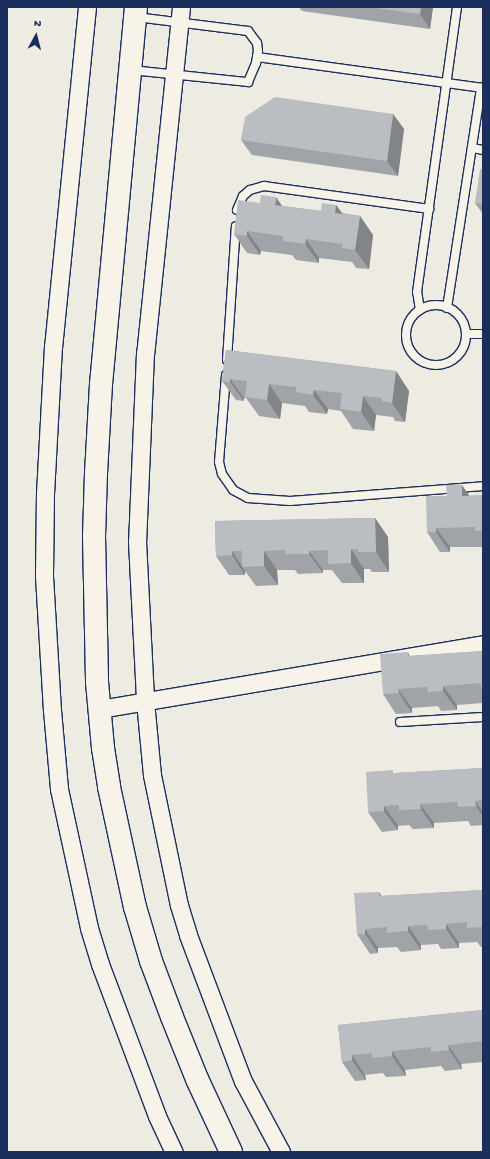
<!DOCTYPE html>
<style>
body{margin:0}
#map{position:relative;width:490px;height:1159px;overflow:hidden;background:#eeebe2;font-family:"Gochi Hand",sans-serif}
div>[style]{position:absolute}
.roads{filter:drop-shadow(1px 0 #1b2f5e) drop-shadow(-1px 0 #1b2f5e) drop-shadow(0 1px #1b2f5e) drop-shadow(0 -1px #1b2f5e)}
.service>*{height:8px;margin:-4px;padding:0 4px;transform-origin:4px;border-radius:4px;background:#f7f3e8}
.service>.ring{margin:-4px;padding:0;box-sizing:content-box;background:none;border:8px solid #f7f3e8;border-radius:50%}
.minor>*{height:17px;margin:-8.5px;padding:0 8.5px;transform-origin:8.5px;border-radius:8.5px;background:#f7f3e8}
.primary>*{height:22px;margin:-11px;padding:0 11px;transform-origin:11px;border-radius:11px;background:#f7f3e8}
.wall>*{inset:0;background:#a0a3a7}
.shaded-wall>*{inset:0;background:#828488}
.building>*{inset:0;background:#babdc2}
span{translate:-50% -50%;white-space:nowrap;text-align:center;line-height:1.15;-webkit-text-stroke:3px #f7f3e8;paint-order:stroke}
.frame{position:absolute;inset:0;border:8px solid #1b2f5e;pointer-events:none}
.north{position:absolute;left:16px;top:16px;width:40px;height:40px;-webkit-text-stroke:3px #f7f3e8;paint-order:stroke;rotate:7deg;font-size:11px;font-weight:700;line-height:16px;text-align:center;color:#1b2f5e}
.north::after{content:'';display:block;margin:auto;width:14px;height:18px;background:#1b2f5e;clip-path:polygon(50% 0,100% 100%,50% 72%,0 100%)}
</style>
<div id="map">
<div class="roads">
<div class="service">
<i style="left:257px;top:57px;width:228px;rotate:7.8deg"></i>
<i style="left:131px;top:70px;width:118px;rotate:5.9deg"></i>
<i style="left:248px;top:82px;width:21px;rotate:-67deg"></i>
<i style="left:256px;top:63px;width:12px;rotate:-81deg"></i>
<i style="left:258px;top:51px;width:8px;rotate:-97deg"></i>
<i style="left:257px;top:43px;width:15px;rotate:-127deg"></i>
<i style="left:248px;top:31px;width:113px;rotate:-172.9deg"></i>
<i style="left:472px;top:148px;width:11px;rotate:10deg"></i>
<i style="left:237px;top:210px;width:15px;rotate:-67deg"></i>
<i style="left:243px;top:196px;width:9px;rotate:-41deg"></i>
<i style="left:250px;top:190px;width:15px;rotate:-16deg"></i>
<i style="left:264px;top:186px;width:167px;rotate:7.9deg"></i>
<i class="ring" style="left:406px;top:305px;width:52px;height:52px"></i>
<i style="left:447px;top:308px;width:223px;rotate:-81.2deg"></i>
<i style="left:420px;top:310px;width:18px;rotate:-99deg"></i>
<i style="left:417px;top:292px;width:288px;rotate:-82deg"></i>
<i style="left:466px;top:334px;width:17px"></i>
<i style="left:227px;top:360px;width:134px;rotate:-86.2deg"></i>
<i style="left:226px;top:375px;width:87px;rotate:94.6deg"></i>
<i style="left:219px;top:462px;width:12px;rotate:76deg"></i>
<i style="left:222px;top:474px;width:19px;rotate:55deg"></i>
<i style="left:233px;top:490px;width:17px;rotate:28deg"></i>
<i style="left:248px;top:498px;width:42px;rotate:4.1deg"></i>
<i style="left:290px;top:501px;width:194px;rotate:-4.4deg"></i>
<i style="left:400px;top:722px;width:83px;rotate:-3.4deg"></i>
</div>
<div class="minor">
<i style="left:87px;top:7px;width:341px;rotate:95.7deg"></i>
<i style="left:53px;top:346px;width:147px;rotate:93.1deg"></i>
<i style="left:45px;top:493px;width:83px;rotate:90.7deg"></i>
<i style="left:44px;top:576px;width:134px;rotate:86.6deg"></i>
<i style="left:52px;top:710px;width:79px;rotate:84.9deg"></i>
<i style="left:59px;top:789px;width:142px;rotate:77.8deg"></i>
<i style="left:89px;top:928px;width:38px;rotate:73deg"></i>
<i style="left:100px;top:964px;width:162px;rotate:69.4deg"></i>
<i style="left:157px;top:1116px;width:40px;rotate:65deg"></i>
<i style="left:181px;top:7px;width:348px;rotate:95.9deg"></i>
<i style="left:145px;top:353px;width:188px;rotate:92.4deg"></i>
<i style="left:137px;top:541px;width:160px;rotate:87.1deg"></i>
<i style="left:145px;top:701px;width:74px;rotate:84.6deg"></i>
<i style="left:152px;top:775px;width:133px;rotate:78.3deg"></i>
<i style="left:179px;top:905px;width:31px;rotate:73deg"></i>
<i style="left:188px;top:935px;width:156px;rotate:69.4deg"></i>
<i style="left:243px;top:1081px;width:81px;rotate:61.8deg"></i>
<i style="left:100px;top:709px;width:388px;rotate:-9.6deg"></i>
</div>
<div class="primary">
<i style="left:136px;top:7px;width:379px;rotate:95.3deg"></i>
<i style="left:101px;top:384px;width:89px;rotate:93.2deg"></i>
<i style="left:96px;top:473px;width:63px;rotate:91.8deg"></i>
<i style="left:94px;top:536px;width:146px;rotate:88.8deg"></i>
<i style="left:97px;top:682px;width:66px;rotate:84.8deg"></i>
<i style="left:103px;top:748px;width:39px;rotate:81deg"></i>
<i style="left:109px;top:787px;width:123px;rotate:77.8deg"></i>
<i style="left:135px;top:907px;width:56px;rotate:73.5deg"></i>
<i style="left:151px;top:961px;width:60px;rotate:69.4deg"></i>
<i style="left:172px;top:1017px;width:67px;rotate:68deg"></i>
<i style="left:197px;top:1079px;width:81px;rotate:65deg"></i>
</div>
</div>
<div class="wall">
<i style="clip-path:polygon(299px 7px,433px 7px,430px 29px,302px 11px)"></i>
<i style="clip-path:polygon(393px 114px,404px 129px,398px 176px,252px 155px,241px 140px)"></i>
<i style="clip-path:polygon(483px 169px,483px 214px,475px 203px)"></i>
<i style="clip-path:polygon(336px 205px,342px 213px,360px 216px,373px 235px,369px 269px,356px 268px,352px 262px,319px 258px,319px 263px,296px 260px,292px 255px,261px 251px,260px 255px,247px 253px,234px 234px,282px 206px,321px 211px)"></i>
<i style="clip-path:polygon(226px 350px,396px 371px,409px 391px,405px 422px,395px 421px,393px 417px,376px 415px,374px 431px,353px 429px,341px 411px,328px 409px,327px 414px,309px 412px,305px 406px,282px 403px,280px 419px,259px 416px,246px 398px,244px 398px,244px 401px,236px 400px,222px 381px)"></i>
<i style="clip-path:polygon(483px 495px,483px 547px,450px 547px,450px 552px,440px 552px,427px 532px,469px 496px)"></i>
<i style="clip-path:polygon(375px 518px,388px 537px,389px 572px,372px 572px,370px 569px,364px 569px,364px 583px,342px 583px,332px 570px,323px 570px,323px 573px,298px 574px,295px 570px,277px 570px,278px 585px,256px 586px,245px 571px,245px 575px,229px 575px,216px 556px,215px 521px)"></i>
<i style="clip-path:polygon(483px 651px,483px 703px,457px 705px,457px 710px,441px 711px,438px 706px,412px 708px,412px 713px,396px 714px,383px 694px,408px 652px,410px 656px)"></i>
<i style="clip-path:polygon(483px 768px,483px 825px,471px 826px,468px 821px,434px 823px,434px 828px,413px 829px,409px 825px,398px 826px,398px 830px,382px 832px,368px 812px,396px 773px)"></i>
<i style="clip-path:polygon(483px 890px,483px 947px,481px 947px,477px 942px,459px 943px,459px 948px,441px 949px,438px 944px,421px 945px,421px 950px,401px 952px,397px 947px,378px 948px,378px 953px,370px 954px,357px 934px,379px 892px,382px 896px)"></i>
<i style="clip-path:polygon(483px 1010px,483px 1062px,461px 1064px,462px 1069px,445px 1071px,441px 1066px,405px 1070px,406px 1076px,386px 1077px,383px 1073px,365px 1075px,366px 1080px,355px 1081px,342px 1062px,338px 1025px)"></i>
</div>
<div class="shaded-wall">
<i style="clip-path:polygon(421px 7px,433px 7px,430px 29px,420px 14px)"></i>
<i style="clip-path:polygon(393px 114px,404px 129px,398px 176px,387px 161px)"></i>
<i style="clip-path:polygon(276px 197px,289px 216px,275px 205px)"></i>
<i style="clip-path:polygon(336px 205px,350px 224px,335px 213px)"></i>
<i style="clip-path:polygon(360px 216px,373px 235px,369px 269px,355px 250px)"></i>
<i style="clip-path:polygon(247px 231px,261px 251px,260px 255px,247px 236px)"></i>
<i style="clip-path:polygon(306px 239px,319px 258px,319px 263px,305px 244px)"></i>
<i style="clip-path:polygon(396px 371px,409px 391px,405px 422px,392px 403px)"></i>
<i style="clip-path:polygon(230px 379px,244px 398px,244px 401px,230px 382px)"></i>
<i style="clip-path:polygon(269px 384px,282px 403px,280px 419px,267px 400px)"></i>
<i style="clip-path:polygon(314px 390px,328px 409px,327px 414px,313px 395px)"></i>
<i style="clip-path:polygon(363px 396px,376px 415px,374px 431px,361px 412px)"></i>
<i style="clip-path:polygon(462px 485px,475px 504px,462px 496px)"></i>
<i style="clip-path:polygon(375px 518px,388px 537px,389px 572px,376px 552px)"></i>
<i style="clip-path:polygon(436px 528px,450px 547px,450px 552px,436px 532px)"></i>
<i style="clip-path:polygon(351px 549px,364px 569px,364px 583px,351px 563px)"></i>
<i style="clip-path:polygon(232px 551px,245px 571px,245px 575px,232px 555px)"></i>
<i style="clip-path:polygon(264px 551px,277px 570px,278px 585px,264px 566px)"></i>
<i style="clip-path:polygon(309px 551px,323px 570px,323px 573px,309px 554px)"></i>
<i style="clip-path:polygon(443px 686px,457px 705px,457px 710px,443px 691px)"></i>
<i style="clip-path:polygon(398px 689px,412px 708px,412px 713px,399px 693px)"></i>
<i style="clip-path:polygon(475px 801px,483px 812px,483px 816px,476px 806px)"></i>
<i style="clip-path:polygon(420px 804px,434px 823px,434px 828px,421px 809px)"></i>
<i style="clip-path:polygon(384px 806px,398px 826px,398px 830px,384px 811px)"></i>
<i style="clip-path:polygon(446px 924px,459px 943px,459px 948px,446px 929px)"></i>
<i style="clip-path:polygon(408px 926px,421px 945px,421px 950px,408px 931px)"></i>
<i style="clip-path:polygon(365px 929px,378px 948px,378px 953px,365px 934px)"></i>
<i style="clip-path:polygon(448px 1045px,461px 1064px,462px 1069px,449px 1050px)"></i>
<i style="clip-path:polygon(392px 1051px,405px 1070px,406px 1076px,392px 1056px)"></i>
<i style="clip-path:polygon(352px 1055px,365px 1075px,366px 1080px,352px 1060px)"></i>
</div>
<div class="building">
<i style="clip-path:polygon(369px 7px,421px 7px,420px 14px)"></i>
<i style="clip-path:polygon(275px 97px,393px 114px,387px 161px,241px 140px,245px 117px)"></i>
<i style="clip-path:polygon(480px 169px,483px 169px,483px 204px,475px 203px)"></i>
<i style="clip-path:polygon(261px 195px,276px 197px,275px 205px,321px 211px,322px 203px,336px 205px,335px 213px,360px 216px,355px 250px,342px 248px,343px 244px,306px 239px,305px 244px,283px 241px,283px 236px,247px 231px,247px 236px,234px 234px,238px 200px,260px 203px)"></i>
<i style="clip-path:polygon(226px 350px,396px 371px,392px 403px,382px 401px,382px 398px,363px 396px,361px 412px,340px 409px,342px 393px,314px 390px,313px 395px,296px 392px,296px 387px,269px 384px,267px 400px,245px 397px,247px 381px,230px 379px,230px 382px,222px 381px)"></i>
<i style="clip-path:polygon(446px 485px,462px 485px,462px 496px,483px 495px,483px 531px,475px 531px,475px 527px,436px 528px,436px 532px,427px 532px,426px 496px,447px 496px)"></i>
<i style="clip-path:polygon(375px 518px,376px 552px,358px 552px,358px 549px,351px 549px,351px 563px,328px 564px,328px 550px,309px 551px,309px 554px,285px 554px,285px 550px,264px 551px,264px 566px,242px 567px,242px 551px,232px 551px,232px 555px,216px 556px,215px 521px)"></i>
<i style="clip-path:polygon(483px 651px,483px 688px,481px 688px,481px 683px,443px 686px,443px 691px,428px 692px,427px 687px,398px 689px,399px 693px,383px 694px,380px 654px,408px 652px,408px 656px)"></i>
<i style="clip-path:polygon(483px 768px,483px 800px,475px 801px,476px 806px,458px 807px,457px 802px,420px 804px,421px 809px,399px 810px,399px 805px,384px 806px,384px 811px,368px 812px,366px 772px,393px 770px,393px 773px)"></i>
<i style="clip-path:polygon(483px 890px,483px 927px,467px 928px,467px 922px,446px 924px,446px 929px,428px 930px,427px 925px,408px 926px,408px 931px,387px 933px,387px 927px,365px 929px,365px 934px,357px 934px,354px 893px,379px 892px,379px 896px)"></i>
<i style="clip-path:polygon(483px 1010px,483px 1041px,448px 1045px,449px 1050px,431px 1052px,431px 1047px,392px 1051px,392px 1056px,373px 1058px,372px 1053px,352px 1055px,352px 1060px,342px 1062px,338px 1025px)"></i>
</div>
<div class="frame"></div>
<div class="north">N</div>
</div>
